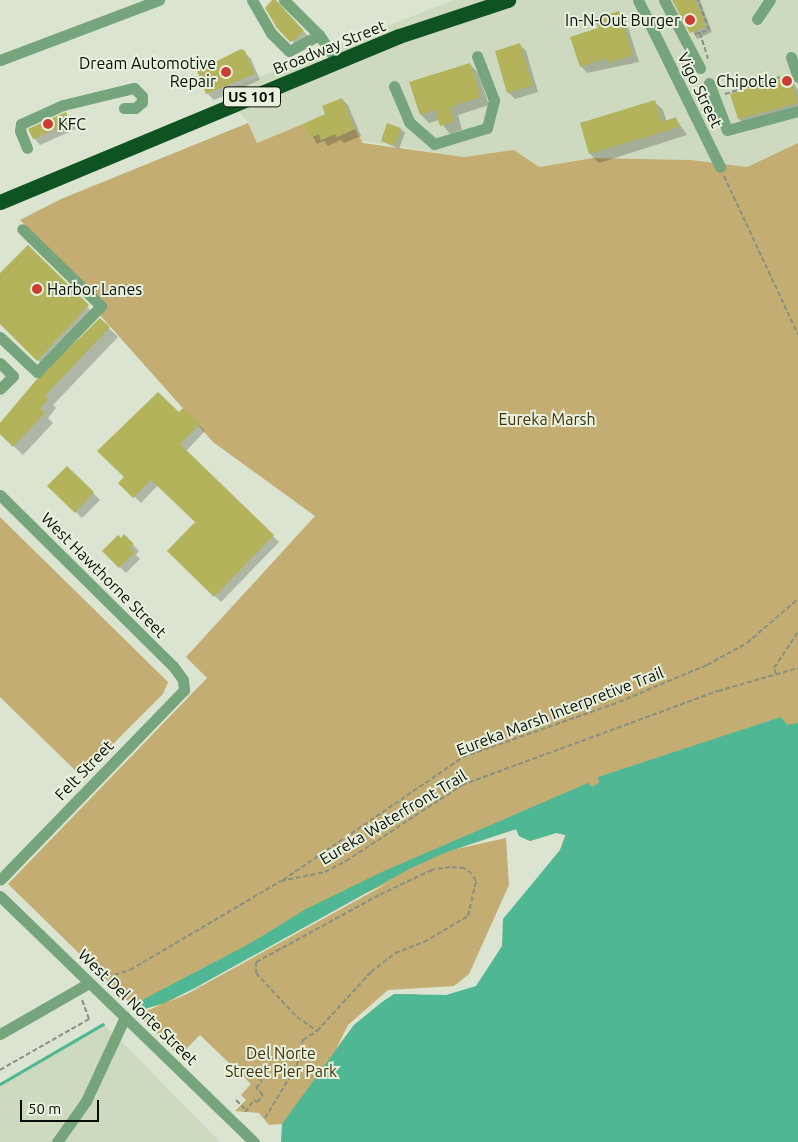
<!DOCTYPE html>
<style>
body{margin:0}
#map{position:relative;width:798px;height:1142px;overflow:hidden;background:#dae4d0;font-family:Ubuntu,sans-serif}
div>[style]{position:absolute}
.built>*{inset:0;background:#cddabf}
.green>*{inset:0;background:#c4ad73}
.water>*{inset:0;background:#4fb794}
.shadow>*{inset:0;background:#0003}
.stream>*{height:3px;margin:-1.5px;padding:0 1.5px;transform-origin:1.5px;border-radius:1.5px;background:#4fb794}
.building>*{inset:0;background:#b3b35b}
.path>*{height:2px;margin-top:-1px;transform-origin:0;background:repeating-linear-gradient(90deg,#889081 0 5px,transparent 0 7.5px)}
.minor>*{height:11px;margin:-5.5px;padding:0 5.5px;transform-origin:5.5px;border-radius:5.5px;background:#76a47c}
.highway>*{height:15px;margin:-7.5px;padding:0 7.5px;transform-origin:7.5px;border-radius:7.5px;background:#105322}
.dots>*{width:14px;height:14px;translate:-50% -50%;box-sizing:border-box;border:2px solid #e8f1dd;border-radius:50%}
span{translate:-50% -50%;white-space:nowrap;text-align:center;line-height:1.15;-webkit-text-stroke:4px #e8f1dd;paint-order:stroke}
.shield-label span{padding:1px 4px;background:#e8f1dd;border:1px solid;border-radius:4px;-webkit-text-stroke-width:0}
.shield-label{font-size:15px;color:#0a0d07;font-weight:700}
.poi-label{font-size:16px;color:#0a0d07}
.right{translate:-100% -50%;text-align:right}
.left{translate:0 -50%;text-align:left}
.street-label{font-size:16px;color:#0a0d07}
.park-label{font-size:16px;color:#40320c}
.scale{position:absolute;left:20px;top:1100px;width:79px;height:22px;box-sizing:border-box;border:2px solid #0a0d07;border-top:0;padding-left:6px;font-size:15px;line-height:18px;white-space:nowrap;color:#0a0d07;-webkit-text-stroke:4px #e8f1dd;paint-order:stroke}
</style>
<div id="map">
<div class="built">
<i style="clip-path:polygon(453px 0,798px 0,798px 143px,747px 167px,691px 160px,593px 158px,539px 167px,514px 150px,464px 157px,337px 137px,257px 143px,248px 123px,224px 91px)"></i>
<i style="clip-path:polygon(103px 1024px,120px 1040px,220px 1142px,0 1142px,0 1084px)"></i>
</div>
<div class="green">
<i style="clip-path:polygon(evenodd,248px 123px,257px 143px,303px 124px,309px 138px,319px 134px,321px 140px,335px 134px,337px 137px,355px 129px,363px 143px,464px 157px,514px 150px,539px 167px,593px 158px,691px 160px,747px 167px,798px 143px,798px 1100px,288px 1117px,282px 1124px,269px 1125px,259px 1113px,235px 1111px,246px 1100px,241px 1095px,251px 1084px,200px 1035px,179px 1056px,138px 1015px,162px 1004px,141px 1010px,140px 1004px,133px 1006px,8px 884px,207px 678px,186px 657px,315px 516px,213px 442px,99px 314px,105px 307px,20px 220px,61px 199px,248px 123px,516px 829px,519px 836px,530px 841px,556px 833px,565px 835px,560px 850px,472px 1004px,414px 994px,394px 994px,354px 1025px,336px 1049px,348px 1025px,388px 990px,454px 986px,469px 974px,509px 885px,506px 838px,452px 850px,516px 829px,248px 123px,388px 883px,187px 994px,168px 1002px,366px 893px,388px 883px)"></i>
<i style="clip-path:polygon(0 517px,168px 682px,163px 694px,81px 776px,0 697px)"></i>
</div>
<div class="water">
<i style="clip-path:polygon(781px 717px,787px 725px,798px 723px,798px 1142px,281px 1142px,282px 1124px,354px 1025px,382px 1002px,394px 994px,446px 995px,476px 986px,502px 946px,503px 919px,560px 850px,566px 835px,556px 833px,530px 841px,519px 836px,516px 829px,447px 852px,411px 868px,195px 988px,164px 1003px,141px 1010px,140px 1004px,144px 999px,249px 944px,306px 909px,384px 871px,588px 783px,592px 787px,599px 783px,598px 777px)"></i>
</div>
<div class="shadow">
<i style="clip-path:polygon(273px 0,310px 38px,298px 47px,278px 28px)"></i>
<i style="clip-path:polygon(674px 0,700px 0,712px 32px,697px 39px)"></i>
<i style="clip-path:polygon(619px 12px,625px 18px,639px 62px,587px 73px,581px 66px,600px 29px)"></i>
<i style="clip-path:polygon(520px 45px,526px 51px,538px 92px,515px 99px,508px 92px)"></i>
<i style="clip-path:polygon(244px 52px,251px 59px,260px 80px,214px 100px,207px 93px)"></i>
<i style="clip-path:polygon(470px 64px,478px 73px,489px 105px,458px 115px,462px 130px,450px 134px,439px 120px,429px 123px,421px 115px)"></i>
<i style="clip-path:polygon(789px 77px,798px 90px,798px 111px,745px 125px,739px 119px)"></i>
<i style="clip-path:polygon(342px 99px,348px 105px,361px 136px,344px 143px,341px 140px,328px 146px,324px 141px,317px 144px,305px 124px,327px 115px)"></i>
<i style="clip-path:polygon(654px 101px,663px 110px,667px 122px,676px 119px,687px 135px,599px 163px,590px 154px,581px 124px)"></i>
<i style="clip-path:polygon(65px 114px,76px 129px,40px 145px,34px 138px)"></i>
<i style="clip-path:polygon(401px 129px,405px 133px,399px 149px,382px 141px)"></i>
<i style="clip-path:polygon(28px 247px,96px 316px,50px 365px,100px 320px,118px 337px,53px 405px,56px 408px,48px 418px,53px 423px,23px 455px,0 433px,0 424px,48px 370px,0 322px,0 275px)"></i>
<i style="clip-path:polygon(183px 409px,205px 431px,186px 451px,279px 542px,221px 602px,169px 551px,197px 522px,158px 485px,141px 503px,120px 483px)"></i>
<i style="clip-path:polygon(67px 467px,100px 500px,82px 518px,49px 486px)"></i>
<i style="clip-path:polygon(124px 536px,139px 551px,136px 555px,140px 559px,126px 573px,103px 551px)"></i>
</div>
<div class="stream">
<i style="left:0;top:1084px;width:119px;rotate:-30.2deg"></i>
</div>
<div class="building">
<i style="clip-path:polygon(272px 0,276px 0,304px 31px,297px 38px,290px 42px,277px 28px,265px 8px)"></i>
<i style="clip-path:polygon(672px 0,695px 0,706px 26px,690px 33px)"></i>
<i style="clip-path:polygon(619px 11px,633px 55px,609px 63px,608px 58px,580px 67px,570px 37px,598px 28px,595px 18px)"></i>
<i style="clip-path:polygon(520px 43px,533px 85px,507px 93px,495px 51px)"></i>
<i style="clip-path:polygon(241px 49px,245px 51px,255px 74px,206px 94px,197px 71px)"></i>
<i style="clip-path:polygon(470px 63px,481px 97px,450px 107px,454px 122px,440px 126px,435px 110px,420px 115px,409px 82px)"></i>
<i style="clip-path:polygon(790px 76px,798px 103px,738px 119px,730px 94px)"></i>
<i style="clip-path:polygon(342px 98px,355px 129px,337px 137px,335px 134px,321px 140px,319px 134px,309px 138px,303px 124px,325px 114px,322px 106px)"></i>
<i style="clip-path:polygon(655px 100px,662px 122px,676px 117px,679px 127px,589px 154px,580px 123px)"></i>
<i style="clip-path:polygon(66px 112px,70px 123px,33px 139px,28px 129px)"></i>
<i style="clip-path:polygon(387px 123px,401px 128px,395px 146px,381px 141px)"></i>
<i style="clip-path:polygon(28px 245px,89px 305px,37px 361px,0 324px,0 273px)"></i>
<i style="clip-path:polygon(100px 318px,110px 327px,45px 396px,49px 399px,40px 408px,45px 413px,13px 447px,0 434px,0 423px,37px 379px)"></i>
<i style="clip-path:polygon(158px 392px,179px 412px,183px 408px,200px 424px,180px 444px,274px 535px,214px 597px,167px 551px,195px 522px,151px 480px,133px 498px,118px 483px,124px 477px,97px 451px)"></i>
<i style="clip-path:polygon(67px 466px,94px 492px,75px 513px,47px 486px)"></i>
<i style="clip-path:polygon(124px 534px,134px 544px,130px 548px,135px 552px,119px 568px,102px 551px,118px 535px,121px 538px)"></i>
</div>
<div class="path">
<i style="left:700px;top:33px;width:27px;rotate:73deg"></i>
<i style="left:695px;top:34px;width:15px;rotate:-16deg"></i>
<i style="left:709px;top:30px;width:32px;rotate:-110deg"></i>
<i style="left:725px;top:94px;width:65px;rotate:-17deg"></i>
<i style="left:724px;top:176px;width:175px;rotate:65deg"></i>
<i style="left:776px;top:674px;width:6px;rotate:-108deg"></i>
<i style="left:774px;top:668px;width:43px;rotate:-56.3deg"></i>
<i style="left:283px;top:880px;width:218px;rotate:-34.3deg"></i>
<i style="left:463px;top:757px;width:165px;rotate:-19.4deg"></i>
<i style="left:619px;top:702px;width:95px;rotate:-22.8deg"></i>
<i style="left:707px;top:665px;width:46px;rotate:-28.8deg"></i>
<i style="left:747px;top:643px;width:67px;rotate:-40.8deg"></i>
<i style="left:100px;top:979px;width:31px;rotate:-17deg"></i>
<i style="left:130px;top:970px;width:175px;rotate:-30.5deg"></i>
<i style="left:281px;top:881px;width:45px;rotate:-11.6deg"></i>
<i style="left:325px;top:872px;width:24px;rotate:-28deg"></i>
<i style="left:346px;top:861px;width:139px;rotate:-33.2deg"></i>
<i style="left:462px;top:785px;width:273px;rotate:-20.2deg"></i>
<i style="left:718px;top:691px;width:83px;rotate:-16deg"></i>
<i style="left:0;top:1070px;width:103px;rotate:-29.8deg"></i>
<i style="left:89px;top:1019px;width:20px;rotate:-110deg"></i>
<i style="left:236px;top:1100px;width:13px;rotate:45deg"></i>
<i style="left:245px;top:1112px;width:15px;rotate:-53deg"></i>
<i style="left:254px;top:1100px;width:4px;rotate:34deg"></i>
<i style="left:257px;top:1102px;width:9px;rotate:-49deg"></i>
<i style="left:263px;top:1095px;width:10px;rotate:-135deg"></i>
<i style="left:256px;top:1088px;width:9px;rotate:-49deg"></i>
<i style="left:262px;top:1081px;width:8px;rotate:-135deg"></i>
<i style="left:256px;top:1075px;width:6px;rotate:-45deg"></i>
<i style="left:265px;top:1118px;width:62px;rotate:-58.9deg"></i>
<i style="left:297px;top:1065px;width:26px;rotate:-77deg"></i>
<i style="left:303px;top:1040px;width:17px;rotate:-33deg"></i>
<i style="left:317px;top:1031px;width:80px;rotate:-47.5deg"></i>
<i style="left:371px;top:972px;width:31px;rotate:-38deg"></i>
<i style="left:395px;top:953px;width:31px;rotate:-21deg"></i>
<i style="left:424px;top:942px;width:51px;rotate:-30.6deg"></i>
<i style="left:468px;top:916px;width:36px;rotate:-77deg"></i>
<i style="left:476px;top:881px;width:8px;rotate:-120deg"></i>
<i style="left:472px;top:874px;width:10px;rotate:-143deg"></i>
<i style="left:464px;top:868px;width:14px;rotate:-176deg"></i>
<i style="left:450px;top:867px;width:18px;rotate:171deg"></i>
<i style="left:432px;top:870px;width:59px;rotate:154.7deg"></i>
<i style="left:379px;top:895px;width:140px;rotate:151.4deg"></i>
<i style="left:256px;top:962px;width:11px;rotate:90deg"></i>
<i style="left:256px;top:973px;width:60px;rotate:47deg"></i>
<i style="left:297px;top:1017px;width:24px;rotate:35deg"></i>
</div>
<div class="minor">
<i style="left:252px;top:0;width:38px;rotate:60deg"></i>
<i style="left:271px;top:33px;width:25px;rotate:45deg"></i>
<i style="left:289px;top:51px;width:34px;rotate:-28deg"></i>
<i style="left:284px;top:0;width:49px;rotate:45deg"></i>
<i style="left:319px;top:35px;width:33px;rotate:55deg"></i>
<i style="left:638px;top:0;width:186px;rotate:63.8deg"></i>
<i style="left:664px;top:0;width:77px;rotate:62.1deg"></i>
<i style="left:757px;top:19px;width:23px;rotate:-56deg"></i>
<i style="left:791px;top:57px;width:21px;rotate:71deg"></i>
<i style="left:0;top:60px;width:170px;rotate:-20.7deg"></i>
<i style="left:709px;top:83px;width:50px;rotate:69deg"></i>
<i style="left:727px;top:130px;width:73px;rotate:-15deg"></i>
<i style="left:394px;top:86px;width:39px;rotate:67deg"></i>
<i style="left:409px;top:122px;width:33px;rotate:41deg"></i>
<i style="left:434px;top:144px;width:55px;rotate:-16.8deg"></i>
<i style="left:487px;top:128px;width:29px;rotate:-76deg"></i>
<i style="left:494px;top:100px;width:47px;rotate:-111.1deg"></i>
<i style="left:27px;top:148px;width:18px;rotate:-112deg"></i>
<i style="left:20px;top:131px;width:7px;rotate:-82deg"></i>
<i style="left:21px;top:124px;width:46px;rotate:-24.3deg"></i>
<i style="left:63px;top:105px;width:73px;rotate:-13.5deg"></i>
<i style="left:134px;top:88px;width:11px;rotate:45deg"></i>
<i style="left:142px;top:96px;width:6px;rotate:90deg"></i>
<i style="left:142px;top:102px;width:9px;rotate:139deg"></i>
<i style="left:135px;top:108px;width:11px;rotate:180deg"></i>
<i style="left:0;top:337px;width:51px;rotate:43.4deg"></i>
<i style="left:37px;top:372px;width:92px;rotate:-45.9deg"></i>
<i style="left:101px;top:306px;width:110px;rotate:-135.7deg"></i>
<i style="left:0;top:363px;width:18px;rotate:45deg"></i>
<i style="left:13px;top:376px;width:18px;rotate:135deg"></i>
<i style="left:0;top:495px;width:243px;rotate:44.7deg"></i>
<i style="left:173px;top:666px;width:17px;rotate:54deg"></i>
<i style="left:183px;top:680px;width:10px;rotate:84deg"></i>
<i style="left:184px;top:690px;width:264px;rotate:134.1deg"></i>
<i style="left:0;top:896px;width:354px;rotate:44.1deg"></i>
<i style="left:0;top:1034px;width:103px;rotate:-29.8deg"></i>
<i style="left:57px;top:1142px;width:50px;rotate:-54.7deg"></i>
<i style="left:86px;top:1101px;width:93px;rotate:-65.1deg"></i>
</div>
<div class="highway">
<i style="left:0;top:202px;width:432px;rotate:-22.6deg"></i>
<i style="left:399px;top:36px;width:115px;rotate:-18.3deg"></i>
</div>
<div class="dots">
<i style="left:690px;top:20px;background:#ca3d30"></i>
<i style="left:226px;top:72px;background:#ca3d30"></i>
<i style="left:787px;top:81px;background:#ca3d30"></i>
<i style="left:48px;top:124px;background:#ca3d30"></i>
<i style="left:37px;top:289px;background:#ca3d30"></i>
</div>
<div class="shield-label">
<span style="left:252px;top:97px">US 101</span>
</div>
<div class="poi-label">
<span class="right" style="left:680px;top:20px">In-N-Out Burger</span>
<span class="right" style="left:216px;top:72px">Dream Automotive<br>Repair</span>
<span class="right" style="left:777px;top:81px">Chipotle</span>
<span class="left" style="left:58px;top:124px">KFC</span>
<span class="left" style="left:47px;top:289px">Harbor Lanes</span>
</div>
<div class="street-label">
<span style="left:329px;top:47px;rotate:-22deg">Broadway Street</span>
<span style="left:700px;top:90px;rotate:64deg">Vigo Street</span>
<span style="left:104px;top:575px;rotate:45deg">West Hawthorne Street</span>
<span style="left:560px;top:711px;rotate:-21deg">Eureka Marsh Interpretive Trail</span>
<span style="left:84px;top:770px;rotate:-46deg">Felt Street</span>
<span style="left:393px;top:817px;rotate:-31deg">Eureka Waterfront Trail</span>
<span style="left:138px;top:1007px;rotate:44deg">West Del Norte Street</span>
</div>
<div class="park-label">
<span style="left:547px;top:419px">Eureka Marsh</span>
<span style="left:281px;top:1062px">Del Norte<br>Street Pier Park</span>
</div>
<div class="scale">50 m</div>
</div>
